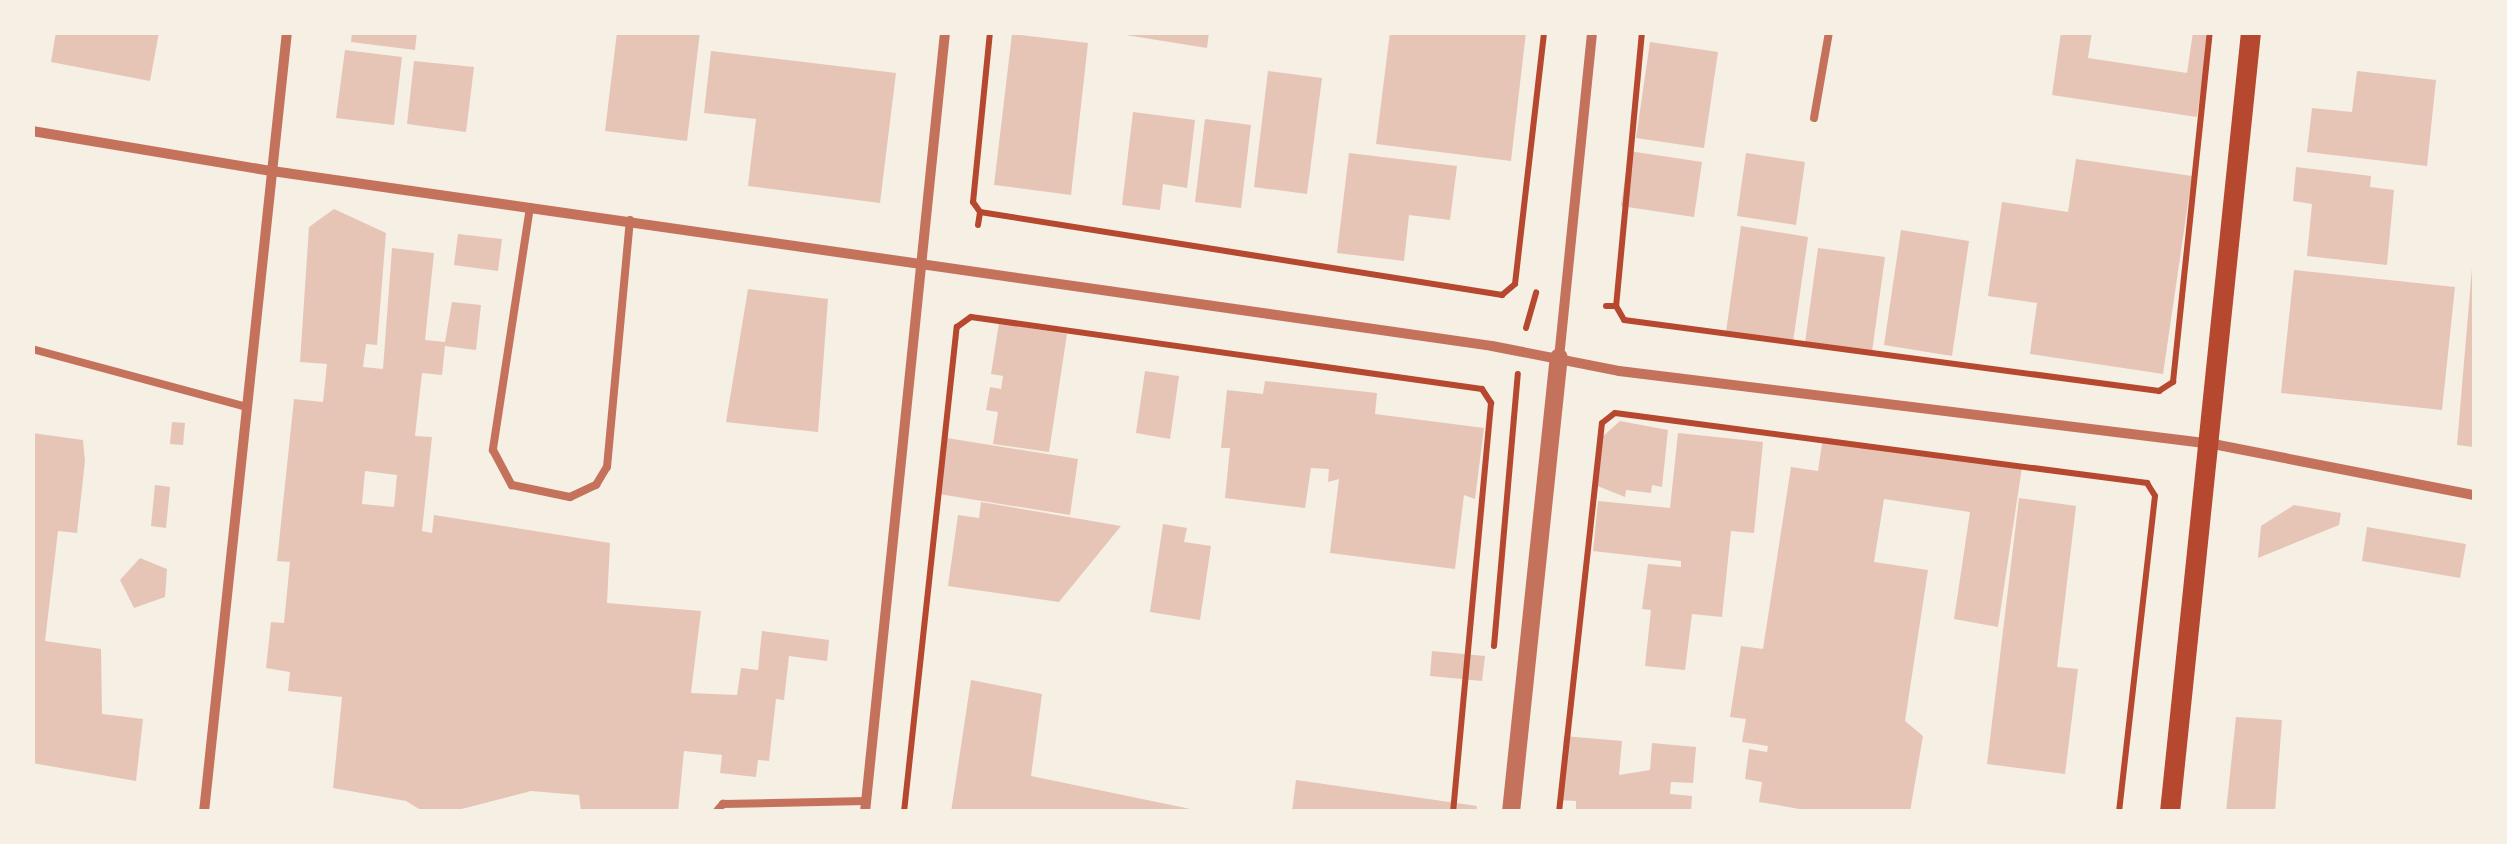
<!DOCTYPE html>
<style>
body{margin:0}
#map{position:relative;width:2507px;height:844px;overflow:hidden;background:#f6efe4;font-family:"Alegreya Sans",sans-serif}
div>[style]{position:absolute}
.building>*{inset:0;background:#e6c5b7}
.path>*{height:6px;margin:-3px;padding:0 3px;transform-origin:3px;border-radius:3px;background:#b5482f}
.service>*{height:8px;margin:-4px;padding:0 4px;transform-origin:4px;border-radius:4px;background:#c5725c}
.minor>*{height:10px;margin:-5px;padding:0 5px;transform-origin:5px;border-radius:5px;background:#c5725c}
.tertiary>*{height:18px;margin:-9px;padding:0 9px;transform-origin:9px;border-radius:9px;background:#c5725c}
.secondary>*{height:20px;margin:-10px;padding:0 10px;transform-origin:10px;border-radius:10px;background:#b5482f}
span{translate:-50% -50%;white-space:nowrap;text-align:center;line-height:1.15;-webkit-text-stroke:10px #f6efe4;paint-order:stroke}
.frame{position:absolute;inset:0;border:35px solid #f6efe4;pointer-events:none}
</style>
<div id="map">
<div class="building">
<i style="clip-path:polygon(56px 32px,159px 32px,150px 81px,51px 62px)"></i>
<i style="clip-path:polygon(352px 32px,417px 32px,415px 50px,351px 42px)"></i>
<i style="clip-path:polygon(617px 32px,700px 32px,687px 141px,605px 131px)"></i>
<i style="clip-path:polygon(1107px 32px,1209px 32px,1207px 48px)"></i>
<i style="clip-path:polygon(1390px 32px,1526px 32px,1511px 161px,1376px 144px)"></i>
<i style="clip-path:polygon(2061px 32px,2092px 32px,2088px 58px,2187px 73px,2193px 32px,2209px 32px,2197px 117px,2052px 95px)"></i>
<i style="clip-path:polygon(1012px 34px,1088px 43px,1071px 195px,994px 185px)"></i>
<i style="clip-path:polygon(1650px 42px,1718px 52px,1704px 148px,1636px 138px)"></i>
<i style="clip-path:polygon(345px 50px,402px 57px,394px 125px,336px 118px)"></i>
<i style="clip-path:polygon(711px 51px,896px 73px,880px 203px,748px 186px,756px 119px,704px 113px)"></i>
<i style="clip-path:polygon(414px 61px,474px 67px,466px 132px,407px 124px)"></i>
<i style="clip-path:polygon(1268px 71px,1322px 78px,1307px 194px,1254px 187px)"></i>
<i style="clip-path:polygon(2357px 71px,2436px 80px,2427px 166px,2307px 152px,2312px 108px,2352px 112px)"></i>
<i style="clip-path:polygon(1133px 112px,1195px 120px,1187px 188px,1163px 184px,1160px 210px,1122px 205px)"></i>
<i style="clip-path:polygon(1205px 119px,1251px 125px,1241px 208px,1195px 202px)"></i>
<i style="clip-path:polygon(1629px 151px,1702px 162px,1694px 217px,1621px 206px)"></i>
<i style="clip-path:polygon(1349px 153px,1457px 166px,1450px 220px,1409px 215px,1404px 261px,1337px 253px)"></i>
<i style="clip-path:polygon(1746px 153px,1805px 162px,1796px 225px,1737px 216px)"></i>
<i style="clip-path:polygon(2076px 159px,2192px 176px,2163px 374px,2030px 354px,2037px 303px,1988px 296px,2002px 202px,2068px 212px)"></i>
<i style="clip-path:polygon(2296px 167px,2371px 176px,2370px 187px,2394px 190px,2387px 265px,2307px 256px,2312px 204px,2293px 201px)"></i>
<i style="clip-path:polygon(evenodd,334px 209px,386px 233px,377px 345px,366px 344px,363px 367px,383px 369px,392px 248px,434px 253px,425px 340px,445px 342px,452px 302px,481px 305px,476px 350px,445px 346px,442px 375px,422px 373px,415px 436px,432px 437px,422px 531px,432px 533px,434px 515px,610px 543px,607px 603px,701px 611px,691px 693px,737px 695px,741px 668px,758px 670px,762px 631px,829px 640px,827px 661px,789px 656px,784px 700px,776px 699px,769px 761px,758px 760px,756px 777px,720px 773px,722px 755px,684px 751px,678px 812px,581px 812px,579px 795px,531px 791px,450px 812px,424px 812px,406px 801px,333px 788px,342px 697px,288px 691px,290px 672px,266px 668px,271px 622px,284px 623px,290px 562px,277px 561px,294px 399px,323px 402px,327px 364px,300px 362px,309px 227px,334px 209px,365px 471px,397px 475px,394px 507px,362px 504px,365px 471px)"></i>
<i style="clip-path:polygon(1741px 226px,1808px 237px,1793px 342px,1726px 332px)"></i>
<i style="clip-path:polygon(1901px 230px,1969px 241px,1952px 356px,1884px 345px)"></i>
<i style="clip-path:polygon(458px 234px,502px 239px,498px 271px,454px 265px)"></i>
<i style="clip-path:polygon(1818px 248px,1885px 257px,1872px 352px,1805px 343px)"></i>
<i style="clip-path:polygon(2472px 268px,2474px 268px,2474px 447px,2457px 445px)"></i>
<i style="clip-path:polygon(2294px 270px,2455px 287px,2442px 410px,2281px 393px)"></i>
<i style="clip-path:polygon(748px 289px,828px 299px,818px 432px,726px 422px)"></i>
<i style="clip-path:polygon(999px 323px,1067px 334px,1049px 452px,993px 444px,998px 412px,986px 410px,990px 387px,1001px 389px,1003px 376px,991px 374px)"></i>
<i style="clip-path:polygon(1145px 371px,1179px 376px,1170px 439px,1136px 433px)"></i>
<i style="clip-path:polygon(1265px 381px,1377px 393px,1375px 414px,1484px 428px,1475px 499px,1464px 495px,1455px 569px,1330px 553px,1339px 479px,1328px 482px,1329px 469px,1311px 468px,1305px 508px,1225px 498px,1230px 448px,1221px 448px,1227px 390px,1263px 394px)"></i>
<i style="clip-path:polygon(1620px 421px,1668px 430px,1662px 487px,1652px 485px,1651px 493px,1626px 490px,1625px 497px,1595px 485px,1601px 438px)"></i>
<i style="clip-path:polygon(172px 422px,185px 423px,183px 445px,170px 444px)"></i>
<i style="clip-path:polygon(32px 433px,83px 440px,85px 461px,77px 533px,58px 531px,45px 641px,101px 649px,102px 714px,143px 719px,136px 781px,32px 763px)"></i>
<i style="clip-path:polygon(1678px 433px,1763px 442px,1754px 533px,1731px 531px,1722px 617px,1692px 614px,1685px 670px,1645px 666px,1651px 610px,1642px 609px,1648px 564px,1681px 567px,1681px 561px,1593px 551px,1598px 501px,1670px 508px)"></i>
<i style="clip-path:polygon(1823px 437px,2022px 467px,1998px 627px,1954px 619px,1970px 512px,1884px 499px,1874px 562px,1928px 570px,1905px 721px,1923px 736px,1910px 812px,1817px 812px,1759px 802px,1762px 782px,1745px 779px,1749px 749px,1767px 752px,1768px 746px,1742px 742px,1746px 719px,1730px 717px,1741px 646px,1763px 649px,1791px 467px,1818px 471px)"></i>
<i style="clip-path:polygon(947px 438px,1078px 459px,1070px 515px,939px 494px)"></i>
<i style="clip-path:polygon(155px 485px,170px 487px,166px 528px,151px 526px)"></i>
<i style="clip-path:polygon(2019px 498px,2076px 506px,2057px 667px,2078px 669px,2065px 774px,1987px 764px)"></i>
<i style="clip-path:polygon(981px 502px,1121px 526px,1059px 602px,948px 586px,958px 515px,979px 518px)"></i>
<i style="clip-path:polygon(2294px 505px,2341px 513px,2339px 525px,2258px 558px,2261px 526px)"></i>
<i style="clip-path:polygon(1163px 524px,1187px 528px,1184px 542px,1211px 546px,1200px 620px,1150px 612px)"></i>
<i style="clip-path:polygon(2367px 527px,2466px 544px,2460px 578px,2362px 561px)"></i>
<i style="clip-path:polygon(140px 558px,167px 569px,165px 597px,134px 608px,120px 580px)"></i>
<i style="clip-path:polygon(1432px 651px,1485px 656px,1482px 681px,1430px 676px)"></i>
<i style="clip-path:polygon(971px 680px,1042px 694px,1031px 776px,1205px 812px,951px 812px)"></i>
<i style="clip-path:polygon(2236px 717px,2282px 720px,2275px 812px,2226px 812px)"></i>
<i style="clip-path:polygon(1564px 736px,1622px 741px,1619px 775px,1650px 770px,1652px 743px,1696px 747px,1693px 783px,1671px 782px,1670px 794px,1692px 796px,1691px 812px,1576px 812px,1576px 801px,1559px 800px)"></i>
<i style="clip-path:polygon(1296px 780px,1477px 806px,1476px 812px,1292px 812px)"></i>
</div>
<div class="path">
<i style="left:990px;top:32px;width:171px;rotate:95.7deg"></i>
<i style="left:973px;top:202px;width:12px;rotate:55deg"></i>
<i style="left:980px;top:212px;width:529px;rotate:9.03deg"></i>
<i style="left:1502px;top:295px;width:17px;rotate:-40deg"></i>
<i style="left:1515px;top:284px;width:254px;rotate:-83.4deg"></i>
<i style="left:1642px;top:32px;width:275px;rotate:95.4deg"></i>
<i style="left:1616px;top:306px;width:16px;rotate:60deg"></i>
<i style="left:1624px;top:320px;width:540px;rotate:7.56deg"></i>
<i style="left:2159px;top:391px;width:17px;rotate:-33deg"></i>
<i style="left:2173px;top:382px;width:352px;rotate:-84deg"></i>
<i style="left:978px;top:225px;width:13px;rotate:-81deg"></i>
<i style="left:1606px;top:306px;width:10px"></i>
<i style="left:1526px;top:328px;width:37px;rotate:-74deg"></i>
<i style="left:1494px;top:646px;width:273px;rotate:-85deg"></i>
<i style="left:904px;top:812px;width:488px;rotate:-83.8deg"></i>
<i style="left:957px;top:327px;width:17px;rotate:-36deg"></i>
<i style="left:971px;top:317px;width:516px;rotate:8.02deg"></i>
<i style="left:1482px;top:389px;width:17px;rotate:57deg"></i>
<i style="left:1491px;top:403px;width:411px;rotate:95.3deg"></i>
<i style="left:1559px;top:812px;width:391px;rotate:-83.7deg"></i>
<i style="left:1602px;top:423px;width:16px;rotate:-38deg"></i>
<i style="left:1615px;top:413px;width:537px;rotate:7.5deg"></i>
<i style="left:2147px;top:483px;width:15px;rotate:58deg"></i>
<i style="left:2155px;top:496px;width:318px;rotate:96.5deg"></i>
</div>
<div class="service">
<i style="left:1814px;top:118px;width:87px;rotate:-80.1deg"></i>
<i style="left:530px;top:207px;width:246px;rotate:98.7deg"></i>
<i style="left:493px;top:450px;width:40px;rotate:62deg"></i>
<i style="left:512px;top:485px;width:59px;rotate:11.7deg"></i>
<i style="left:570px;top:497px;width:29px;rotate:-25deg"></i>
<i style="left:596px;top:485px;width:21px;rotate:-59deg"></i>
<i style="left:607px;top:467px;width:248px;rotate:-84.7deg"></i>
<i style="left:32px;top:349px;width:223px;rotate:15.1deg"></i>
<i style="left:716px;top:812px;width:11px;rotate:-49deg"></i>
<i style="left:723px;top:804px;width:143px;rotate:-1.2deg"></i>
</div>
<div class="minor">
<i style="left:32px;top:131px;width:243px;rotate:9.5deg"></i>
<i style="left:272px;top:171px;width:1232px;rotate:8.16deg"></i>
<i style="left:1492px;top:346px;width:129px;rotate:11.1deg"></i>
<i style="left:1619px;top:371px;width:598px;rotate:7.01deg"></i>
<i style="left:2213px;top:444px;width:266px;rotate:11.1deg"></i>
<i style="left:1559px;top:358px;width:328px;rotate:-84.2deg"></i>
<i style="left:204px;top:812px;width:784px;rotate:-83.93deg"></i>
<i style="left:865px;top:812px;width:784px;rotate:-84.14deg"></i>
</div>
<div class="tertiary">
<i style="left:1511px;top:812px;width:457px;rotate:-84deg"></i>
</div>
<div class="secondary">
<i style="left:2170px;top:812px;width:784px;rotate:-84.07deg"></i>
</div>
<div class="frame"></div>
</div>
